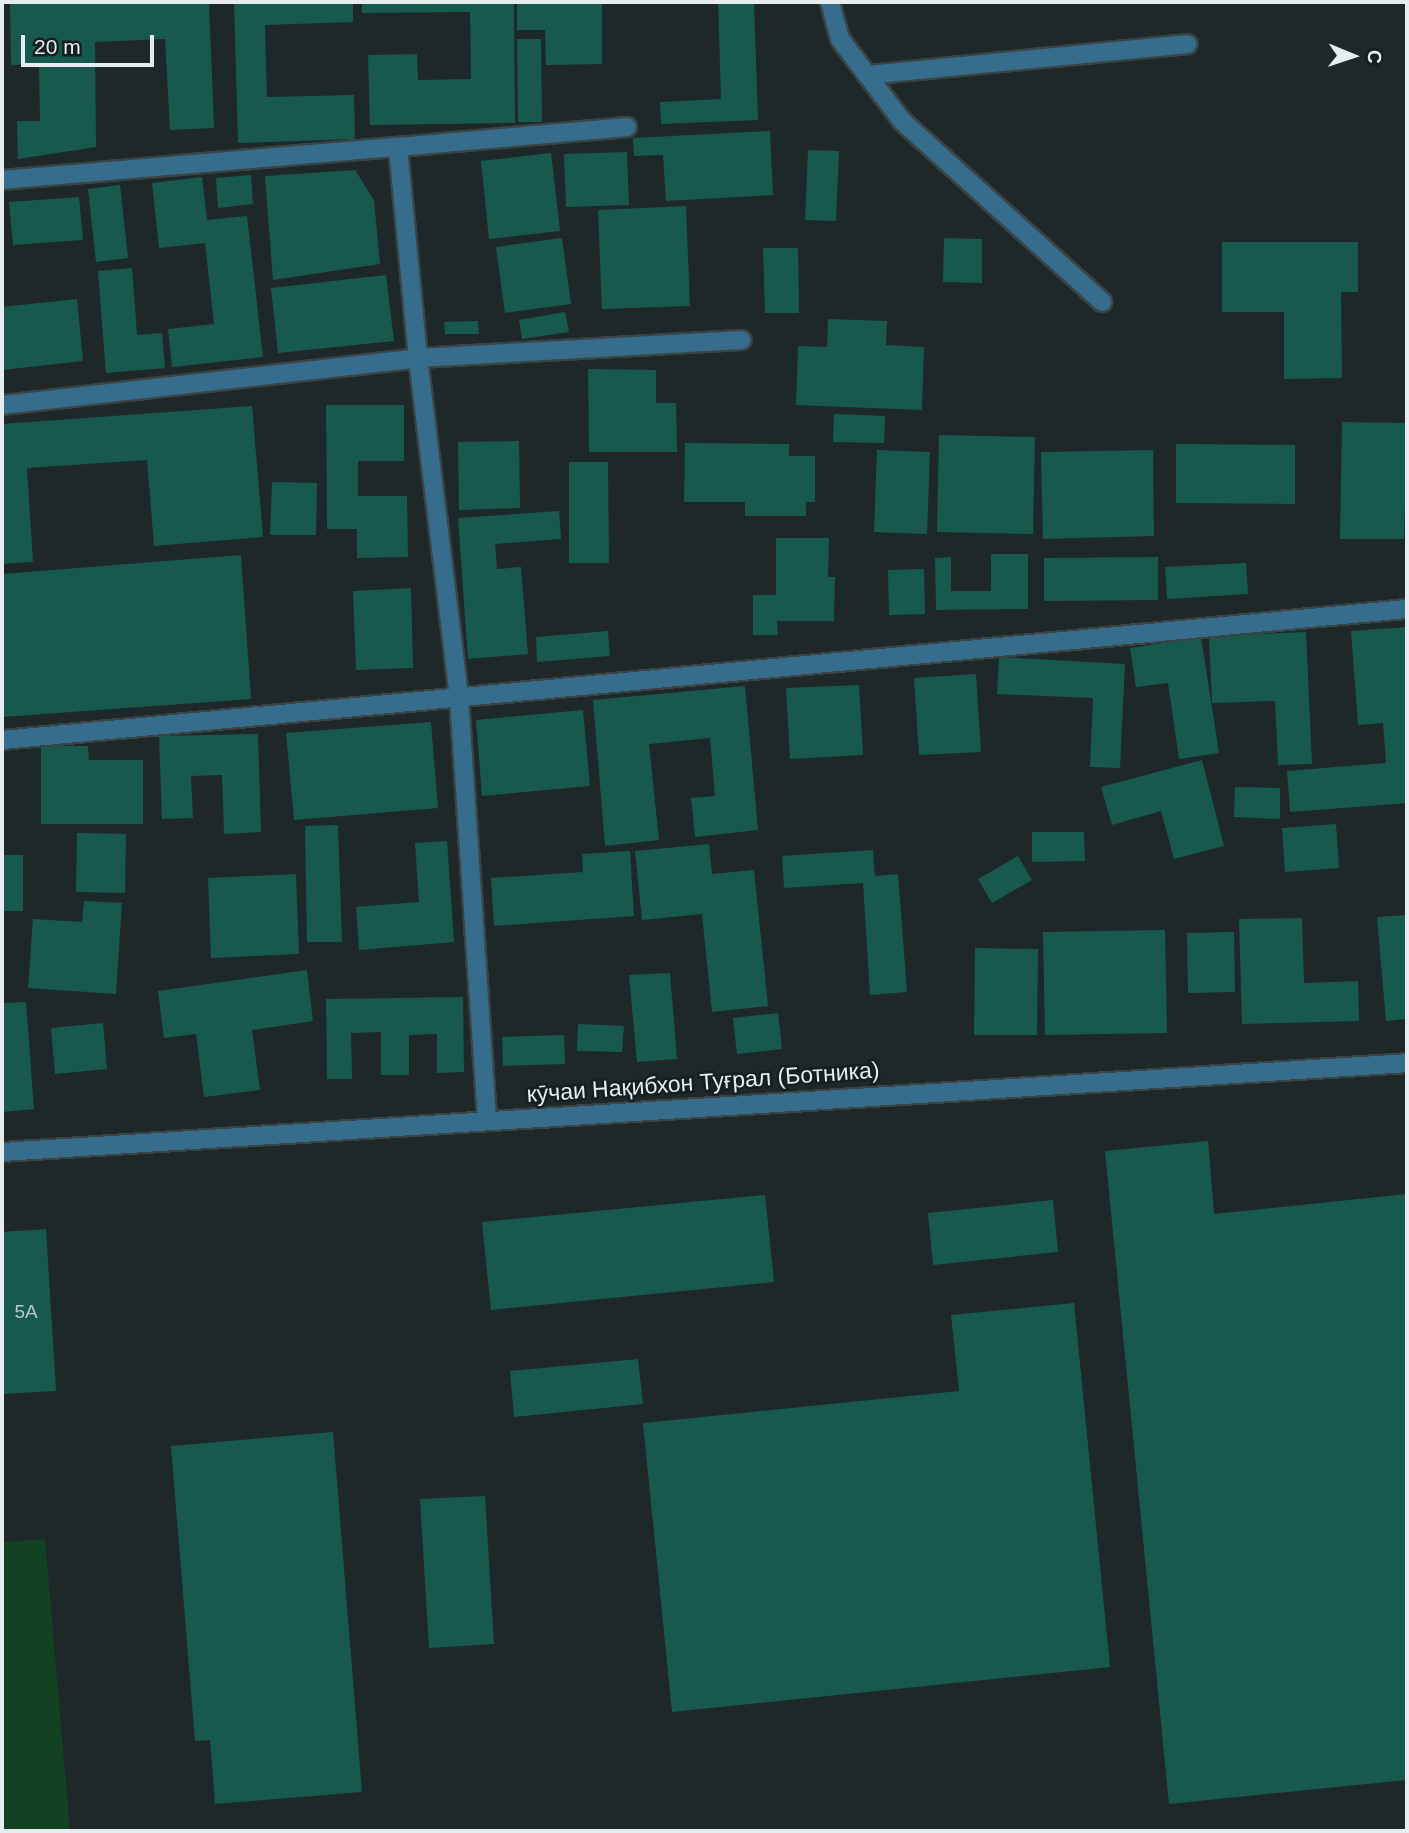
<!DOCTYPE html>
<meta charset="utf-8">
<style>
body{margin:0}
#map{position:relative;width:1409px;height:1833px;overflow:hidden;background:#1e2829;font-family:Arial,sans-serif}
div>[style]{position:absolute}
.green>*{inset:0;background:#134222}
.building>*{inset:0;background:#18594e}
.roads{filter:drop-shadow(2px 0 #3a4445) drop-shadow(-2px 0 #3a4445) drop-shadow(0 2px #3a4445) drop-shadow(0 -2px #3a4445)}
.lane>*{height:18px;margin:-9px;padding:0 9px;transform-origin:9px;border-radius:9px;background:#366d8d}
span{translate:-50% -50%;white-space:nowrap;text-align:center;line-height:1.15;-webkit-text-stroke:5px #151e20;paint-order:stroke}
.number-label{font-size:19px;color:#b3c8c6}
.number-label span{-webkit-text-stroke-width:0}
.street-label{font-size:23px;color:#e7edee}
.frame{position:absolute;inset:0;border:4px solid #e7edee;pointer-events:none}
.north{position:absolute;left:1318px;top:21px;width:70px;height:70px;-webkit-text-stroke:5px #151e20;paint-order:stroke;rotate:92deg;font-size:19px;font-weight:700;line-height:28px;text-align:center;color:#e7edee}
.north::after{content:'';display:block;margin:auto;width:24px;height:32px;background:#e7edee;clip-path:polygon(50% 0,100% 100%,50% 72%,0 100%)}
.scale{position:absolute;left:21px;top:35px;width:133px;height:32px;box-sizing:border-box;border:4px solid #e7edee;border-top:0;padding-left:9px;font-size:21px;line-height:24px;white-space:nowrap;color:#e7edee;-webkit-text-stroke:5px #151e20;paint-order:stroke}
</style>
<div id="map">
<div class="green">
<i style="clip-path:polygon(45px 1539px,70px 1831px,2px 1831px,2px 1542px)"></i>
</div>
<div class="building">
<i style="clip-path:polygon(10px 2px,209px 2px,214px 128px,170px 130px,165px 39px,95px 42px,96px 147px,18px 159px,17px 121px,40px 121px,39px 64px,11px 65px)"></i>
<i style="clip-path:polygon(234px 2px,353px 2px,353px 22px,265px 25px,267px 97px,354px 95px,355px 139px,238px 143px)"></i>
<i style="clip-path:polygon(362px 2px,514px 2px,515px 123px,370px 125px,368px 55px,417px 54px,418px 80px,471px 79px,470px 12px,362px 13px)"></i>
<i style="clip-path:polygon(517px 2px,602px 2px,602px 64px,546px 65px,545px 30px,517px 30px)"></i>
<i style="clip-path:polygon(718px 2px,754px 2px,758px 120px,661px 124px,660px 102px,721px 99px)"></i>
<i style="clip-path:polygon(517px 39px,541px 39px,542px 122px,518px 122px)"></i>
<i style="clip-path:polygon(770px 131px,773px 195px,666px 201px,663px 155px,634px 156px,633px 138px)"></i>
<i style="clip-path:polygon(808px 150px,839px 151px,836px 221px,805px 220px)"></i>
<i style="clip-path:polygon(627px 152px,629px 205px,566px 207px,564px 154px)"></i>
<i style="clip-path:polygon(551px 153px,560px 231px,489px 239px,481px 161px)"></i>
<i style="clip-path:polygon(355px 170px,374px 200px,380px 264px,273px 280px,265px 176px)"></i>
<i style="clip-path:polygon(251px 175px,253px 204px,218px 208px,216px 178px)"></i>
<i style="clip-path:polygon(202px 177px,207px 220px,247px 216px,263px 357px,172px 367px,168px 329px,214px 324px,205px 243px,159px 248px,152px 183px)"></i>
<i style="clip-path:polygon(120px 185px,128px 258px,96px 262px,88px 189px)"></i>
<i style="clip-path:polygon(79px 197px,83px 240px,13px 245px,9px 202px)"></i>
<i style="clip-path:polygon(686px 206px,690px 306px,602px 309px,598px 210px)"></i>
<i style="clip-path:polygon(562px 238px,571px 304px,505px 313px,496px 247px)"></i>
<i style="clip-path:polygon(944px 238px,982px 239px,982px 283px,943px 282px)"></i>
<i style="clip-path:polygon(1222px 242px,1358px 242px,1358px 292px,1341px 292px,1342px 378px,1284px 379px,1284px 312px,1222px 312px)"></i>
<i style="clip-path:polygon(763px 248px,798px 248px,799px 313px,765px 313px)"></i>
<i style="clip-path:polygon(132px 268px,137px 335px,162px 333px,165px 368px,106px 373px,98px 271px)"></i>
<i style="clip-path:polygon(386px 275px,394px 341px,278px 353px,271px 288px)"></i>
<i style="clip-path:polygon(77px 299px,83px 361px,2px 370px,2px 307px)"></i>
<i style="clip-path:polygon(565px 312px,569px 332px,522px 339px,519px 320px)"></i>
<i style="clip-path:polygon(828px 319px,887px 321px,886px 345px,924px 347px,922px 410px,796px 405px,798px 346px,827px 347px)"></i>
<i style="clip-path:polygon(478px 321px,479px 334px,445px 334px,444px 322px)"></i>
<i style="clip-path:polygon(588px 369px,656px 370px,656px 403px,676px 403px,677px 452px,589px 452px)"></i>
<i style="clip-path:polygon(326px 405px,404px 405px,404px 461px,358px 461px,358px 496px,407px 496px,408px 557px,357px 558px,357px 529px,327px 529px)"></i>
<i style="clip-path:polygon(252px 406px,263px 537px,154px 546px,147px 460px,27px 468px,33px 562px,2px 564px,2px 424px)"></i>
<i style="clip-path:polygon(834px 414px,885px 416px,884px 443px,833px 442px)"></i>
<i style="clip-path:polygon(1342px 422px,1407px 423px,1404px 539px,1340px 539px)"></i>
<i style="clip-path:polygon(939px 435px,1035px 437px,1033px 534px,937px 532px)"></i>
<i style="clip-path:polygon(519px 441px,520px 508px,459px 510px,458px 442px)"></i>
<i style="clip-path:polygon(685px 443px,789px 444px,789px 456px,815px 456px,815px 502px,806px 502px,806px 516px,745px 516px,745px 502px,684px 502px)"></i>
<i style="clip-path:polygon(1176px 444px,1295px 445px,1295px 504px,1176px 503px)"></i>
<i style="clip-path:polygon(877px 450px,930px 452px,927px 534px,874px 532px)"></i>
<i style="clip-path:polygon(1153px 450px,1154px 536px,1043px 539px,1041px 452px)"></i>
<i style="clip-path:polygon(569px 462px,608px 462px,609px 563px,569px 563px)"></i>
<i style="clip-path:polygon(272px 482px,317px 483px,316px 535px,270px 535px)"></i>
<i style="clip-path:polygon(559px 511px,561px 539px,495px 544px,497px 569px,521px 567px,528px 654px,468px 659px,458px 518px)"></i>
<i style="clip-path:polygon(776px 538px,829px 538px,828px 577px,835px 577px,834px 621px,777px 621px,778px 635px,753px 635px,753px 595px,776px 595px)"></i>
<i style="clip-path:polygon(991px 554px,1028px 554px,1028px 609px,936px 610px,935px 558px,951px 557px,951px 591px,991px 591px)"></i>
<i style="clip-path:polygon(241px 555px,251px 699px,2px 717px,2px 574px)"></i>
<i style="clip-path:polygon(1158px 557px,1158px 600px,1044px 601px,1044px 558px)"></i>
<i style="clip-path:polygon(1246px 563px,1248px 594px,1167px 599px,1165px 567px)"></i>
<i style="clip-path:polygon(924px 569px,925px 614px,889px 615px,888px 570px)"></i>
<i style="clip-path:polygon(411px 588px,413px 668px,356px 670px,353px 591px)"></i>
<i style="clip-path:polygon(1407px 627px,1407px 803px,1290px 812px,1287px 771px,1386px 763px,1383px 723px,1358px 725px,1351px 631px)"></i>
<i style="clip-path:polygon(608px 631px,610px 656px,537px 662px,536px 637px)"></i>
<i style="clip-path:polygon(1306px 632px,1312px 764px,1278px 765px,1275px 701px,1212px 703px,1209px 636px)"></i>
<i style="clip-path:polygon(1201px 637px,1219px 753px,1179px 759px,1168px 683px,1136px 687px,1130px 648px)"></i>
<i style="clip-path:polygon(999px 657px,1125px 664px,1120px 768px,1090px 767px,1093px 698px,997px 694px)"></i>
<i style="clip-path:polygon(976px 674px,981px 752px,919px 755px,914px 678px)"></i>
<i style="clip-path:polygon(859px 685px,863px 755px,790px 759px,786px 688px)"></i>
<i style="clip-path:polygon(745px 686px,758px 830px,695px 837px,691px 798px,715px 796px,710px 738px,649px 744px,659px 840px,605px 846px,593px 700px)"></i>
<i style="clip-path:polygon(583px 710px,590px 786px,482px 796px,476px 720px)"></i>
<i style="clip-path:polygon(431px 722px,438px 808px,294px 820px,286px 733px)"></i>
<i style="clip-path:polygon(258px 734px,261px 832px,224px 834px,222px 775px,191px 776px,193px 818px,162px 819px,159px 736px)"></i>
<i style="clip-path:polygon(41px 746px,88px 746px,89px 760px,143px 760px,143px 824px,41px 824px)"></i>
<i style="clip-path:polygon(1202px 760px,1224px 846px,1174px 859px,1161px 811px,1112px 825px,1101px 787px)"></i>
<i style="clip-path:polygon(1235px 787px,1280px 788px,1280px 819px,1234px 817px)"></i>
<i style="clip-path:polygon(1336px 824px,1339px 868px,1285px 872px,1282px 828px)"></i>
<i style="clip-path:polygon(338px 825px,342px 942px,307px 942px,305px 826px)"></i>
<i style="clip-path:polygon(1032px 832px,1084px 832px,1085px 861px,1032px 862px)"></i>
<i style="clip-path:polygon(77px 833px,126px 834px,125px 893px,76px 892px)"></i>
<i style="clip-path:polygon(447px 841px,454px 942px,359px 950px,356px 907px,419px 902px,415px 843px)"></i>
<i style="clip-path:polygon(709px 844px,712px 874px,754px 870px,768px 1006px,712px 1012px,702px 914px,642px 920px,635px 851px)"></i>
<i style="clip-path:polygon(873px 850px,875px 876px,898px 874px,907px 992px,870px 995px,863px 883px,784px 888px,782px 856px)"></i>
<i style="clip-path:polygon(630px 851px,634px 916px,494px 926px,491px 878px,583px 872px,582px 854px)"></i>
<i style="clip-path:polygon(2px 855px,23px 855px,23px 911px,2px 911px)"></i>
<i style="clip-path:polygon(1018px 856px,1032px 880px,992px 903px,978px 879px)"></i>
<i style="clip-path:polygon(296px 874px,299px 954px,211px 958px,208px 878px)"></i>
<i style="clip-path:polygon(84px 901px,122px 903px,116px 994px,28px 988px,33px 919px,82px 922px)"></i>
<i style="clip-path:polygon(1407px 915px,1407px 1019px,1386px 1021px,1377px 917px)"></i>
<i style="clip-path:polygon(1302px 918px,1304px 983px,1358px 981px,1359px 1021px,1242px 1024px,1239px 919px)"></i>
<i style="clip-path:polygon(1165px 930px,1167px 1033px,1045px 1035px,1043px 932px)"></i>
<i style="clip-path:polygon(1234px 932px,1235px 992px,1188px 993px,1187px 933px)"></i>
<i style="clip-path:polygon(975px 948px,1038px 949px,1037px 1035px,974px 1035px)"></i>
<i style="clip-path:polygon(307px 970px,313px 1021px,252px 1030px,260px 1090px,204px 1097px,196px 1034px,164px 1038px,158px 991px)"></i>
<i style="clip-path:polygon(670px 973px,677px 1059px,637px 1062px,629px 975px)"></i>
<i style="clip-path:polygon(463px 997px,464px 1072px,437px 1073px,437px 1034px,409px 1035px,409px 1075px,381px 1075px,381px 1032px,351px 1033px,352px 1079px,327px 1079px,326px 999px)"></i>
<i style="clip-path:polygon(26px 1002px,34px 1109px,2px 1112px,2px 1003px)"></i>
<i style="clip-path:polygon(778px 1013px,782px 1049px,737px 1054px,733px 1018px)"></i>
<i style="clip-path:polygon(103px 1023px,107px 1069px,55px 1074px,51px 1028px)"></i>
<i style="clip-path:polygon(578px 1024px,624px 1026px,622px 1052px,577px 1051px)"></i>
<i style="clip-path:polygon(564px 1035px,565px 1064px,503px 1066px,502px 1037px)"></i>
<i style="clip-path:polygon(1208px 1141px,1214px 1214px,1407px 1194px,1407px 1780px,1169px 1804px,1105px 1151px)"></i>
<i style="clip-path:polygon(765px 1195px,774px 1282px,491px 1310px,482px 1222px)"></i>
<i style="clip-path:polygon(1053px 1200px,1058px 1252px,933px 1265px,928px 1213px)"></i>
<i style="clip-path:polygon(46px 1229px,56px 1391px,2px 1394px,2px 1232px)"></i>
<i style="clip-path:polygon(1074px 1303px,1110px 1667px,672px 1712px,643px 1423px,959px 1391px,951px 1315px)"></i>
<i style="clip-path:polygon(638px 1359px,643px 1404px,514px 1417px,510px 1371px)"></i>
<i style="clip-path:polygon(333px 1432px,362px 1792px,215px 1804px,210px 1740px,195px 1741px,171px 1446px)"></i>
<i style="clip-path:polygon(485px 1496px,494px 1644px,429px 1648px,420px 1499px)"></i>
</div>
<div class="roads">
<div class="lane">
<i style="left:830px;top:2px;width:38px;rotate:75deg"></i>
<i style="left:840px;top:39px;width:103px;rotate:52.9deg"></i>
<i style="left:902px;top:121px;width:270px;rotate:42.1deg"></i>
<i style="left:867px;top:75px;width:322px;rotate:-5.5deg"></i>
<i style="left:398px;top:147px;width:230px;rotate:-5deg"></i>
<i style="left:2px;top:180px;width:397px;rotate:-4.8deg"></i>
<i style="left:398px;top:147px;width:212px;rotate:84.6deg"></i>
<i style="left:418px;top:358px;width:324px;rotate:-3.2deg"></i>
<i style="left:2px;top:405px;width:419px;rotate:-6.4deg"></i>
<i style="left:418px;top:358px;width:342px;rotate:83.1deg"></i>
<i style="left:459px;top:698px;width:423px;rotate:86.2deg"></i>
<i style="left:2px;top:740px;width:1411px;rotate:-5.33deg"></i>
<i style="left:2px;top:1152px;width:1408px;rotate:-3.62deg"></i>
</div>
</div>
<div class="number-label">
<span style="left:26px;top:1312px">5А</span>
</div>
<div class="street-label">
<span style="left:703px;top:1082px;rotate:-4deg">кӯчаи Нақибхон Туғрал (Ботника)</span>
</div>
<div class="frame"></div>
<div class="north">С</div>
<div class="scale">20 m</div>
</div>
